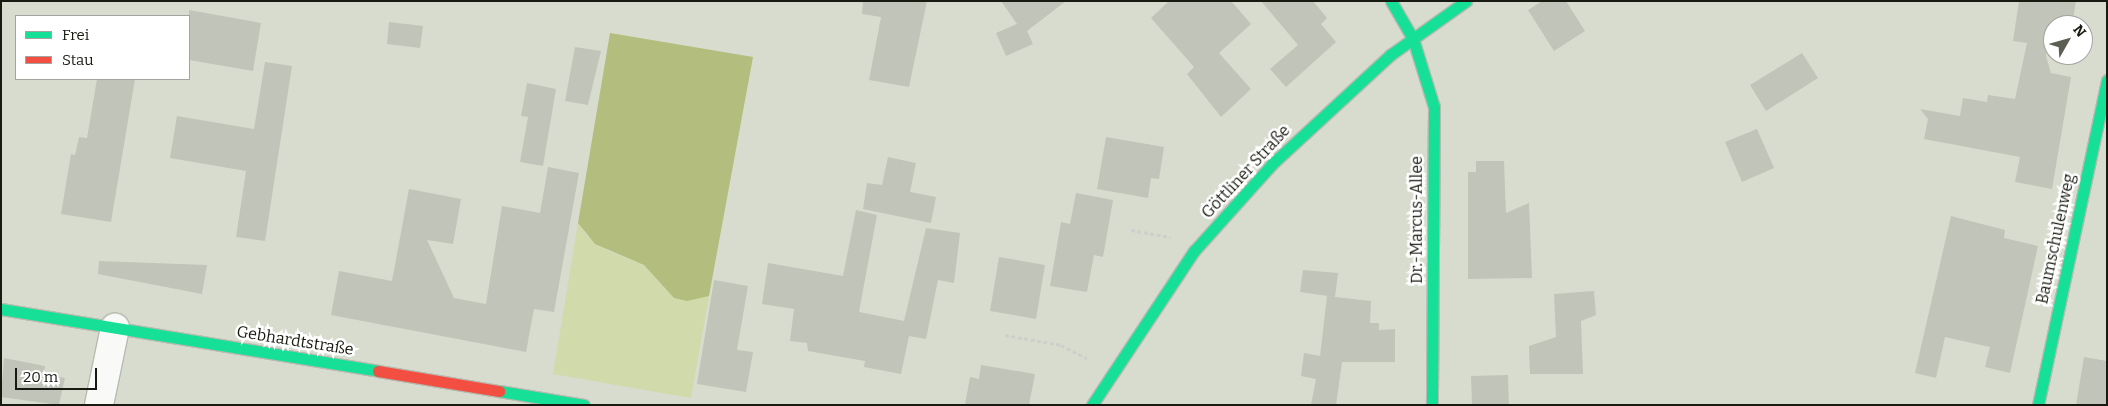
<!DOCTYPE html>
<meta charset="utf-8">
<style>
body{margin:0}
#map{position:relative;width:2108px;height:406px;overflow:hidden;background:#d8dcce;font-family:Bitter,serif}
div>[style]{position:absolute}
.green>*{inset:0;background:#d0daaa}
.forest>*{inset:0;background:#b2bd7e}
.building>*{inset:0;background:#c1c4b8}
.path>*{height:3px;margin-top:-1.5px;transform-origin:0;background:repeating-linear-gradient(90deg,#cececb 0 4px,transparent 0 6.5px)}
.roads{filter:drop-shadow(1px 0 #b7baaf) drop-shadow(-1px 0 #b7baaf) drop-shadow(0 1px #b7baaf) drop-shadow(0 -1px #b7baaf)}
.street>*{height:28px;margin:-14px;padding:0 14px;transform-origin:14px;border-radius:14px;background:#f9faf8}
.fast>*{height:11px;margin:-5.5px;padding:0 5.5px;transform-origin:5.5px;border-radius:5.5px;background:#16e098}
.jam>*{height:11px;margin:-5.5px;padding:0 5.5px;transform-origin:5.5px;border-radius:5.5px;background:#f24e42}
span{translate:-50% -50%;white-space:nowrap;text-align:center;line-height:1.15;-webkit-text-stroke:5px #fff;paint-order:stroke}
.street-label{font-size:16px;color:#181a11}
.frame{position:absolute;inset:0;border:2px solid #181a11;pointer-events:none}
.legend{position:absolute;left:15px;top:15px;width:175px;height:65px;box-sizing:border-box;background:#fff;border:1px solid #a3a3a0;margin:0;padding:6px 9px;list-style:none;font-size:15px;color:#181a11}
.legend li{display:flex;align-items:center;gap:10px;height:25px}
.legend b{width:25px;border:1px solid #a3a3a0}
.north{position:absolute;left:2043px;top:15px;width:50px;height:50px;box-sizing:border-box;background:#fff;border:1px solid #a3a3a0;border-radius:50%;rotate:52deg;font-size:14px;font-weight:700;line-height:20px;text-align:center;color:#181a11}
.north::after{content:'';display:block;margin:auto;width:18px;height:22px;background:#5b5e53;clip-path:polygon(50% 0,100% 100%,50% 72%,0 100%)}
.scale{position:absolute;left:15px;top:368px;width:82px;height:22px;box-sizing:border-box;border:2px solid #181a11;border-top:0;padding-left:6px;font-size:15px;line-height:18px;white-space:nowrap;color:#181a11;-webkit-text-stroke:4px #fff;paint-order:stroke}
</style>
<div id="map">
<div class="green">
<i style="clip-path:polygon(578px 223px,587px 236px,609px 251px,644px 265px,674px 298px,709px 296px,691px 398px,553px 374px)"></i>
</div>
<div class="forest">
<i style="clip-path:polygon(610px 33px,753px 57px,709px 296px,687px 301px,674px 298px,644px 265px,595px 244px,578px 223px)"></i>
</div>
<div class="building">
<i style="clip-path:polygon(863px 1px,927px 1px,909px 87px,869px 80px,881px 17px,862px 14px)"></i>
<i style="clip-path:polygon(1001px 1px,1066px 1px,1027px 31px,1033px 44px,1006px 56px,996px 33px,1017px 24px)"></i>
<i style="clip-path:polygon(1169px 1px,1231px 1px,1251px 24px,1219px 53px,1251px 89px,1221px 117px,1187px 74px,1194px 67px,1151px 18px)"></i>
<i style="clip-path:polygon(1261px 1px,1313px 1px,1327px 18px,1321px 24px,1336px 42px,1286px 87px,1270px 69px,1298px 45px)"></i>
<i style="clip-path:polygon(1542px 1px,1566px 1px,1585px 31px,1554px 51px,1528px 10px)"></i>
<i style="clip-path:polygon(2019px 1px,2076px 1px,2072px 25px,2051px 25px,2046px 56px,2051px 73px,2071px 77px,2052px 189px,2015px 182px,2020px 157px,1924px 139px,1928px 119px,1920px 109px,1960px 116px,1963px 98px,1987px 102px,1988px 95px,2015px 99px,2027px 43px,2013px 41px)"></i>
<i style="clip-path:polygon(189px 10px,261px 23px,253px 71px,189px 60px)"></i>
<i style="clip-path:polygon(389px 22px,423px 26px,420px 48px,387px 44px)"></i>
<i style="clip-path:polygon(575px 47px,601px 51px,588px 105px,565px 101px)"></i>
<i style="clip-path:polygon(1802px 53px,1818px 78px,1766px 111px,1750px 85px)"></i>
<i style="clip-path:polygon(265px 62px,292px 66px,265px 241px,236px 237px,246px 171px,170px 158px,177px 116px,254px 129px)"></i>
<i style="clip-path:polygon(97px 79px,135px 79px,111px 222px,61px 214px,71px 154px,75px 155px,79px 137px,87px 138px)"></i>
<i style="clip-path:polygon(527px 83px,556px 89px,543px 166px,520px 162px,528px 117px,521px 116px)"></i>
<i style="clip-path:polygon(1757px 129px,1774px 168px,1742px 182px,1725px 142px)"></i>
<i style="clip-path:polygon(1106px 137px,1164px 147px,1159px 179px,1151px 178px,1148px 198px,1097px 189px)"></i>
<i style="clip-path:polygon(888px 157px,916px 163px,910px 192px,936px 197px,931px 223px,863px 209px,867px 183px,882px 185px)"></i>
<i style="clip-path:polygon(1476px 161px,1504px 161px,1506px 213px,1529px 203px,1532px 278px,1468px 279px,1468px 172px,1476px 172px)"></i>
<i style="clip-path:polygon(548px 167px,579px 173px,554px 312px,534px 309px,526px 352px,331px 315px,339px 271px,392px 281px,409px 189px,461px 199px,453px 244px,427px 240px,454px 298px,486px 304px,502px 206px,540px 213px)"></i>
<i style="clip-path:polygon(1076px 193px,1113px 200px,1103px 257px,1094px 255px,1087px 292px,1050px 286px,1061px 222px,1070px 224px)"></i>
<i style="clip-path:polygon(856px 210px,877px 215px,859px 312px,904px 321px,926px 228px,960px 233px,954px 283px,938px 280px,926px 339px,909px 336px,901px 374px,864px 367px,865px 361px,808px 351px,807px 343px,790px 341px,794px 309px,762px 304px,768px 263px,843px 276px)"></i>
<i style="clip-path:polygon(1951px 216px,2005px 230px,2004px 238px,2038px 246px,2010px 373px,1985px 367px,1990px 347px,1945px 337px,1936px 378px,1915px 373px)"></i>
<i style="clip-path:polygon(999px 257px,1045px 265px,1036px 319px,990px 311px)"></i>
<i style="clip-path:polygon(99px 261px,207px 265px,202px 294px,98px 274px)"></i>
<i style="clip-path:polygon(1303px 270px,1338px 273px,1335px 297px,1371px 301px,1370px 323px,1379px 323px,1379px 330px,1395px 329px,1395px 362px,1342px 362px,1336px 405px,1311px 405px,1316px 379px,1301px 376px,1304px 353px,1320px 356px,1327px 296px,1335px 297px,1300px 292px)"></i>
<i style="clip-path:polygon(714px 280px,748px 286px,737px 350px,753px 352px,746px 392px,697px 384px)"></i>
<i style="clip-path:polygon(1594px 291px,1596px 315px,1581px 321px,1583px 374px,1530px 374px,1529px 346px,1556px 337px,1554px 294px)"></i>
<i style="clip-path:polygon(2084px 357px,2107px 361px,2107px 405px,2076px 405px)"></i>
<i style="clip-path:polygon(4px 358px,45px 366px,44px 374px,65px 378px,59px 405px,1px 397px)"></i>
<i style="clip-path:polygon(981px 365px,1035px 374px,1029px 405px,965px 405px,970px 377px,979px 379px)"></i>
<i style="clip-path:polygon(1508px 375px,1509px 405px,1472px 405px,1471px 376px)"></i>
</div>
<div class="path">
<i style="left:1131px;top:230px;width:40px;rotate:10deg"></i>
<i style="left:1005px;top:335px;width:57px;rotate:10.1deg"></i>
<i style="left:1061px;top:345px;width:29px;rotate:27deg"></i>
</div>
<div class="roads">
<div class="street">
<i style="left:99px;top:405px;width:79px;rotate:-78.3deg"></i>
</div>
<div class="fast">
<i style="left:1391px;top:1px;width:44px;rotate:59.9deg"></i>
<i style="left:1413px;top:39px;width:71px;rotate:72.8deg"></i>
<i style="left:1434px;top:107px;width:298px;rotate:90.4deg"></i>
<i style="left:1px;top:309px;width:382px;rotate:9.3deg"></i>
<i style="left:499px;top:391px;width:86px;rotate:9.4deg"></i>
<i style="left:1092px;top:405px;width:185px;rotate:-56.5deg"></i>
<i style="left:1194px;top:251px;width:117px;rotate:-48.1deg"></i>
<i style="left:1272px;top:164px;width:161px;rotate:-42.7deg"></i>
<i style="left:1390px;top:55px;width:93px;rotate:-35.4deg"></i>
<i style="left:2038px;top:405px;width:332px;rotate:-78deg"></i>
</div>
<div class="jam">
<i style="left:378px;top:371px;width:123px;rotate:9.4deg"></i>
</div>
</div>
<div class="street-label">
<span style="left:1246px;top:172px;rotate:-47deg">Göttliner Straße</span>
<span style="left:1417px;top:220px;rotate:-90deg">Dr.-Marcus-Allee</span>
<span style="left:2056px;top:239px;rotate:-78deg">Baumschulenweg</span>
<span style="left:295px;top:341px;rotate:9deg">Gebhardtstraße</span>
</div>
<div class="frame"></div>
<ul class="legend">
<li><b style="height:6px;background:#16e098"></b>Frei</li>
<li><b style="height:6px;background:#f24e42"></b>Stau</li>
</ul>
<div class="north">N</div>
<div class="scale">20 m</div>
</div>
